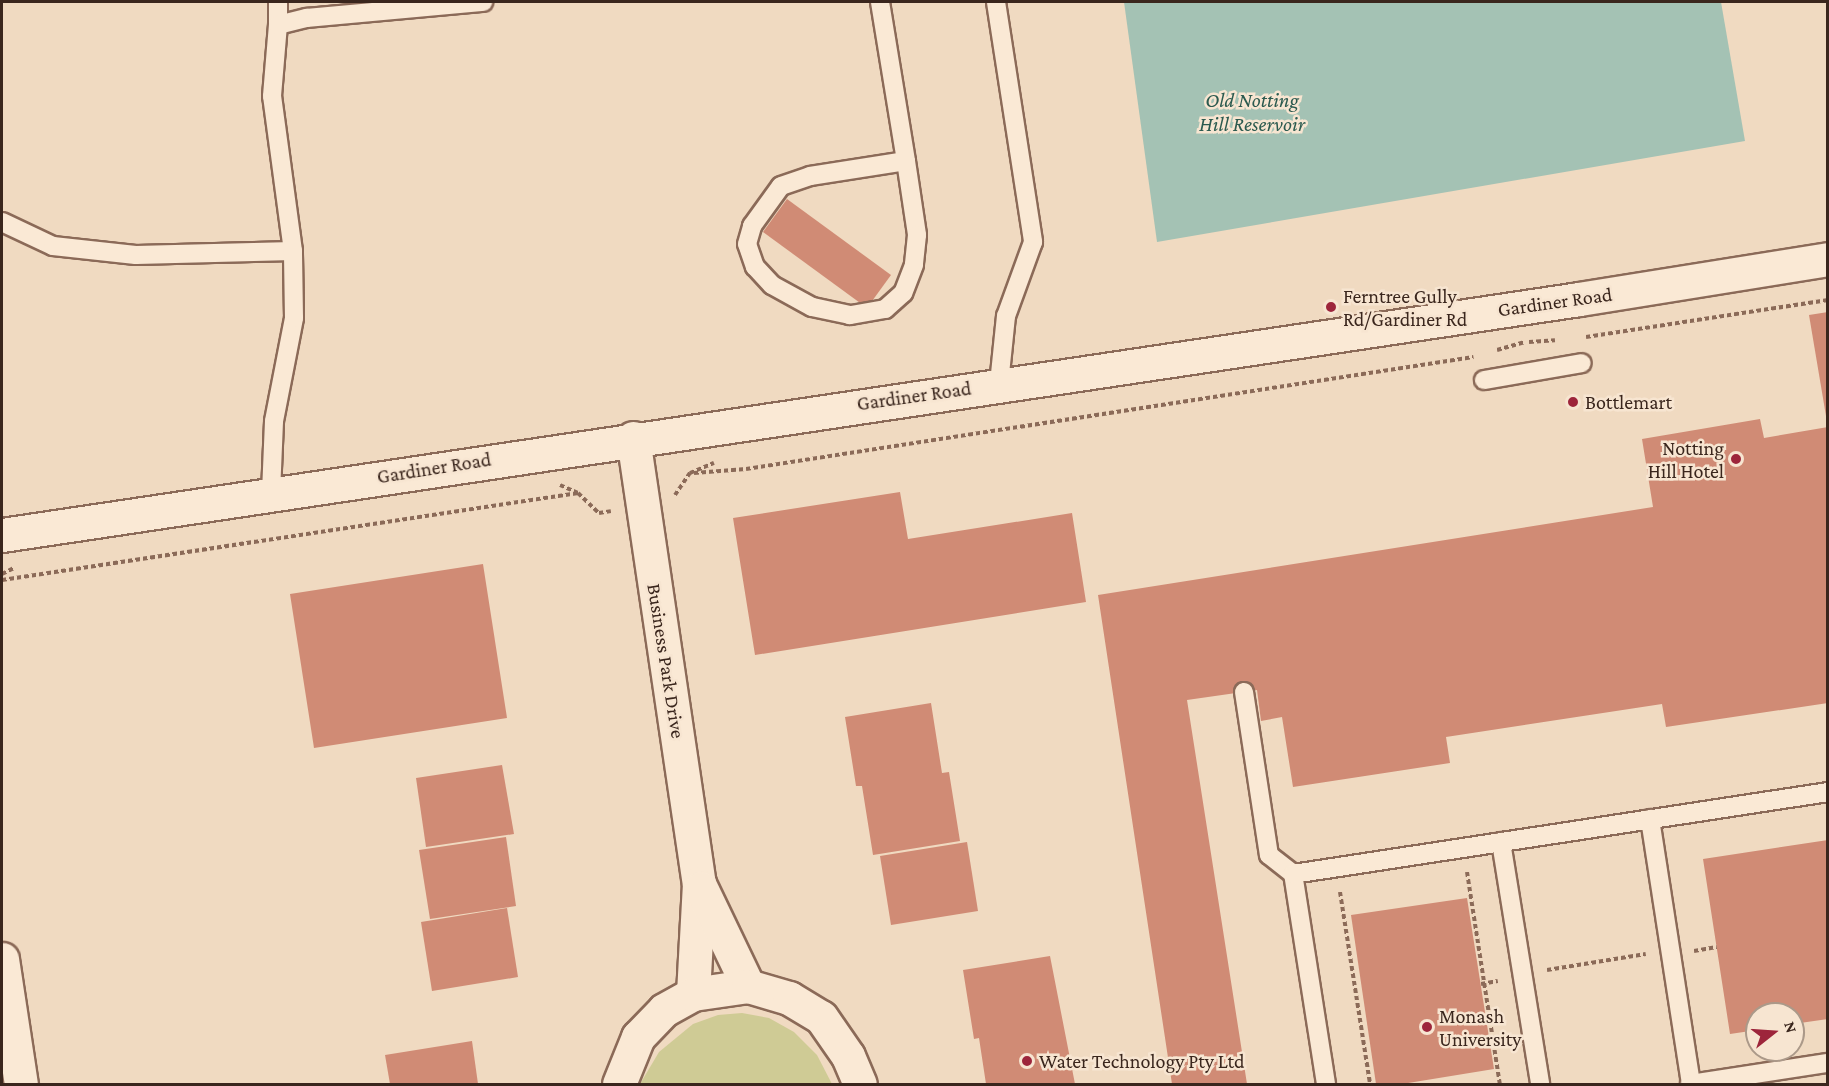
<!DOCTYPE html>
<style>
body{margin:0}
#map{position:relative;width:1829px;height:1086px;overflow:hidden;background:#f0dac1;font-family:"Crimson Pro",serif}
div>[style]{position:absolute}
.green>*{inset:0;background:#cfcb95}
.water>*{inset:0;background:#a4c2b4}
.building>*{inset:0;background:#d08b75}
.path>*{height:4px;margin-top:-2px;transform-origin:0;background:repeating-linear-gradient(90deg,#8b6a58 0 4.5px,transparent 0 7.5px)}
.roads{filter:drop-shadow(2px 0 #8b6a58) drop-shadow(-2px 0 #8b6a58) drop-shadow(0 2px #8b6a58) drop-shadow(0 -2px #8b6a58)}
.service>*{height:18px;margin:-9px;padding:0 9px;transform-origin:9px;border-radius:9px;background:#fae9d5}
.minor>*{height:33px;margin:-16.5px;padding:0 16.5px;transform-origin:16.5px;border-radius:16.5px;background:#fae9d5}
.tertiary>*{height:33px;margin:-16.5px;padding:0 16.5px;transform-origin:16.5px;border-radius:16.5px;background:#fae9d5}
.dots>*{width:16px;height:16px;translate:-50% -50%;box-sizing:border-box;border:3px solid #f7e5d1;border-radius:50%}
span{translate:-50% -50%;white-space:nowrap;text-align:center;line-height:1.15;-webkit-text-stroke:5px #f7e5d1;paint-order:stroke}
.poi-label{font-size:20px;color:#3a261d}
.left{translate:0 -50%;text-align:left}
.right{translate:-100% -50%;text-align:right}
.street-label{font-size:20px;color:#3a261d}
.water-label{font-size:21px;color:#2b5a4f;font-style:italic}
.frame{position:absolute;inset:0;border:3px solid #3a261d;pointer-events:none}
.north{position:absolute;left:1745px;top:1002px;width:60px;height:60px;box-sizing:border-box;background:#f7e5d1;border:2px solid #ab9989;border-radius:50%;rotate:73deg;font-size:16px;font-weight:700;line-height:24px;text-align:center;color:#3a261d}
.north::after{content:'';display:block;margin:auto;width:21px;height:27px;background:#9d253b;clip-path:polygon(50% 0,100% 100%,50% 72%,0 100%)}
</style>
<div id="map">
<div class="green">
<i style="clip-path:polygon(742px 1013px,769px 1018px,794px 1032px,817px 1055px,832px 1084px,640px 1084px,659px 1052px,693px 1024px,718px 1015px)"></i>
</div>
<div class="water">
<i style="clip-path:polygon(1124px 2px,1721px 2px,1745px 141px,1157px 242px)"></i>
</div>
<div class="building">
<i style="clip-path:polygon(787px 199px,891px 275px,867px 308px,763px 232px)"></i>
<i style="clip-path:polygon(1828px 312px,1828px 416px,1826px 416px,1809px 315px)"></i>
<i style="clip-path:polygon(1760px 419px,1764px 438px,1828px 427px,1828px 703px,1666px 727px,1662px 704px,1446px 737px,1450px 763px,1293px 787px,1282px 717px,1261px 721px,1257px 690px,1187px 700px,1247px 1084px,1172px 1084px,1098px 595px,1653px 507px,1642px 439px)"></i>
<i style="clip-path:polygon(900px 492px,908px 539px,1072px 513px,1086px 602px,755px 655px,733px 518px)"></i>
<i style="clip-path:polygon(483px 564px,507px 718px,314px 748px,290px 594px)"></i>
<i style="clip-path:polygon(931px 703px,942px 773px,949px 772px,960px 841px,873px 855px,862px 786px,856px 786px,845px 717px)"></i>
<i style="clip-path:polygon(502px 765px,514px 834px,426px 847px,416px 778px)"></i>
<i style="clip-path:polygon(506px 837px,516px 906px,430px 919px,419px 850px)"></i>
<i style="clip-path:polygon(1828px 840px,1828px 1019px,1793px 1024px,1793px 1014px,1757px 1014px,1757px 1030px,1730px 1034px,1703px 859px)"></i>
<i style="clip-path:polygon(967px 842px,978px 911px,891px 925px,880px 856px)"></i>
<i style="clip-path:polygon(1467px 898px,1494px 1069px,1402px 1084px,1376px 1084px,1351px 915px)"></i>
<i style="clip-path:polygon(507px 908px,518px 977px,432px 991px,421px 922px)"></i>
<i style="clip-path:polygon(1050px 956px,1075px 1084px,986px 1084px,979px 1038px,974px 1039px,963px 970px)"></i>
<i style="clip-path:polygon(472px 1041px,478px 1084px,390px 1084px,385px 1055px)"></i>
</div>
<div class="path">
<i style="left:1586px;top:337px;width:245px;rotate:-8.7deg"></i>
<i style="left:1529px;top:342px;width:26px;rotate:-4deg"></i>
<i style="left:1497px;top:350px;width:29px;rotate:-16deg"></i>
<i style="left:694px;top:473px;width:52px;rotate:-4.4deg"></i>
<i style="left:746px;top:469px;width:736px;rotate:-8.76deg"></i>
<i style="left:560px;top:485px;width:20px;rotate:24deg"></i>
<i style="left:578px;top:493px;width:29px;rotate:44deg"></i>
<i style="left:599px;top:513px;width:12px;rotate:-9deg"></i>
<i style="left:675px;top:495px;width:27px;rotate:-56deg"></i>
<i style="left:690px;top:473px;width:26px;rotate:-23deg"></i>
<i style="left:2px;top:574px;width:13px;rotate:-27deg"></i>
<i style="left:2px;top:580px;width:583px;rotate:-8.59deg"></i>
<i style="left:1467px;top:872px;width:215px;rotate:81.2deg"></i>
<i style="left:1340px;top:892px;width:194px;rotate:81.1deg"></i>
<i style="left:1694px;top:951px;width:23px;rotate:-10deg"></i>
<i style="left:1547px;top:970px;width:100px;rotate:-9.2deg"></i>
<i style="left:1481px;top:984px;width:17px;rotate:-10deg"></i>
</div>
<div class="roads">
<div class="service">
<i style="left:880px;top:2px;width:161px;rotate:80.7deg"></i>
<i style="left:996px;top:2px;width:243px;rotate:81.2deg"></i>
<i style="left:1033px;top:242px;width:79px;rotate:110deg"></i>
<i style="left:1006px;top:316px;width:68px;rotate:95.9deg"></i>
<i style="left:278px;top:25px;width:23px;rotate:-90deg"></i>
<i style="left:906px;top:161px;width:75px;rotate:81.5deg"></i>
<i style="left:917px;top:235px;width:30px;rotate:96deg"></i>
<i style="left:914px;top:265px;width:30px;rotate:111deg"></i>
<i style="left:903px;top:293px;width:24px;rotate:138deg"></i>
<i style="left:885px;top:309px;width:36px;rotate:170deg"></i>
<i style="left:850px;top:315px;width:39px;rotate:-168deg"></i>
<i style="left:812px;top:307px;width:46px;rotate:-151.2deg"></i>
<i style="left:772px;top:285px;width:25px;rotate:-133deg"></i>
<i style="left:755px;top:267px;width:24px;rotate:-109deg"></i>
<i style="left:747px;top:244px;width:19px;rotate:-74deg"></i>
<i style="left:752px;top:226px;width:49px;rotate:-54.1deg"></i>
<i style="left:781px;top:186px;width:31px;rotate:-19deg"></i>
<i style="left:810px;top:176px;width:97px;rotate:-8.9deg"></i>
<i style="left:2px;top:222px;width:56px;rotate:25.2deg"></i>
<i style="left:53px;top:246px;width:83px;rotate:6.2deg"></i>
<i style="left:136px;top:255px;width:157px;rotate:-1.5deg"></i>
<i style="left:1484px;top:380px;width:99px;rotate:-9.8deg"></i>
<i style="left:271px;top:493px;width:72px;rotate:-87.6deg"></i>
<i style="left:274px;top:421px;width:105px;rotate:-79deg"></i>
<i style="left:294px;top:318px;width:67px;rotate:-90.9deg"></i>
<i style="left:293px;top:251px;width:156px;rotate:-97.7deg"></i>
<i style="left:272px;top:96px;width:71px;rotate:-85.2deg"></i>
<i style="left:278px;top:25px;width:30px;rotate:-14deg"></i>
<i style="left:307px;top:18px;width:177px;rotate:-5.2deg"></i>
<i style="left:1244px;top:692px;width:165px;rotate:81.3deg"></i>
<i style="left:1269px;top:855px;width:31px;rotate:38deg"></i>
<i style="left:1650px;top:819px;width:268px;rotate:81.2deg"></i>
<i style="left:1501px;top:842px;width:245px;rotate:80.8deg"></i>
<i style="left:1326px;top:1084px;width:213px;rotate:-98.9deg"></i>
<i style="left:1293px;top:874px;width:541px;rotate:-8.71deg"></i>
<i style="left:1690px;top:1084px;width:140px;rotate:-8.7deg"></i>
</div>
<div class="minor">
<i style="left:633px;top:438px;width:450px;rotate:81.6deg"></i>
<i style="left:699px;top:883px;width:111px;rotate:93.1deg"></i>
<i style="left:701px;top:888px;width:109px;rotate:64.4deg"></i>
<i style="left:2px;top:959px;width:126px;rotate:81.4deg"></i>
<i style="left:619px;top:1084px;width:51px;rotate:-68deg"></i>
<i style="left:638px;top:1037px;width:37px;rotate:-46deg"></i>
<i style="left:664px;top:1010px;width:33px;rotate:-29deg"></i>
<i style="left:693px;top:994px;width:56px;rotate:-8.3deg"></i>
<i style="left:748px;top:986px;width:43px;rotate:16.3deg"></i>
<i style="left:789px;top:998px;width:37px;rotate:31deg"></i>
<i style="left:821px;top:1017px;width:47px;rotate:55.3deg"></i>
<i style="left:848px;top:1056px;width:30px;rotate:67deg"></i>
</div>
<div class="tertiary">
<i style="left:2px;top:535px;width:1595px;rotate:-8.51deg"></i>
<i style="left:1579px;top:299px;width:252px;rotate:-9.1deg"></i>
</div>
</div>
<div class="dots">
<i style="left:1331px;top:307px;background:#9d253b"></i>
<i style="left:1573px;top:402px;background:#9d253b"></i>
<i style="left:1736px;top:459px;background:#9d253b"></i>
<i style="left:1427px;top:1027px;background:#9d253b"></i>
<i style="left:1027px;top:1061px;background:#9d253b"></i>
</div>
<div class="poi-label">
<span class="left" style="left:1343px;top:308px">Ferntree Gully<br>Rd/Gardiner Rd</span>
<span class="left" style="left:1585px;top:402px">Bottlemart</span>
<span class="right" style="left:1724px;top:460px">Notting<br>Hill Hotel</span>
<span class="left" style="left:1439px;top:1028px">Monash<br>University</span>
<span class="left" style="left:1039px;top:1061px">Water Technology Pty Ltd</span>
</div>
<div class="street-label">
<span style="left:1555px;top:302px;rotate:-8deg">Gardiner Road</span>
<span style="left:914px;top:396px;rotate:-8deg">Gardiner Road</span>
<span style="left:434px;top:468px;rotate:-9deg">Gardiner Road</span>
<span style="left:666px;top:661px;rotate:81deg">Business Park Drive</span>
</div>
<div class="water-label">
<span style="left:1252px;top:112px">Old Notting<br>Hill Reservoir</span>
</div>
<div class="frame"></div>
<div class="north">N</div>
</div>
